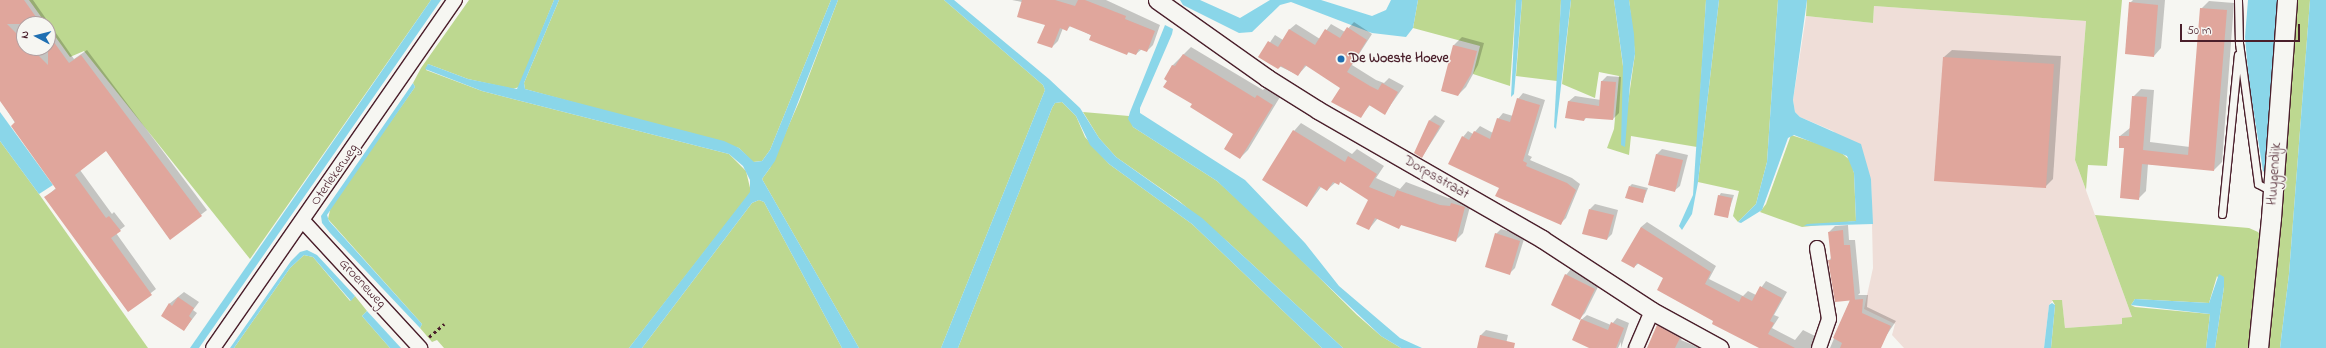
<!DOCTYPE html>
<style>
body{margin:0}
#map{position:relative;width:2326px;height:348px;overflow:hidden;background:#f6f6f2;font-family:"Indie Flower",sans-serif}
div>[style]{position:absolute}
.built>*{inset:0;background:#efded8}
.green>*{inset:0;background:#bdd890}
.water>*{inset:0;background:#8ad6e9}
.shadow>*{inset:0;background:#0003}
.building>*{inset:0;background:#e0a69c}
.path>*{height:2.5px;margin-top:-1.25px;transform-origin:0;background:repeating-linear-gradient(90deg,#4a1f2b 0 3px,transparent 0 6px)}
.roads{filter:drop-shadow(1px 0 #4a1f2b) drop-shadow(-1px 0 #4a1f2b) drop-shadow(0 1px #4a1f2b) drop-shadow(0 -1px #4a1f2b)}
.service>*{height:7px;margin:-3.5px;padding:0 3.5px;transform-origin:3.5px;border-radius:3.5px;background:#f6f6f2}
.minor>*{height:14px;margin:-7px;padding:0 7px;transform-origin:7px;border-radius:7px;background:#f6f6f2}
.tertiary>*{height:17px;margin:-8.5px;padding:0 8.5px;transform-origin:8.5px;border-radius:8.5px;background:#f6f6f2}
.secondary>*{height:19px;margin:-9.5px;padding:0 9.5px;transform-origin:9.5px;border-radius:9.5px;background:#f6f6f2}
.dots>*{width:11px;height:11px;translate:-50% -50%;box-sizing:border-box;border:2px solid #f6f6f2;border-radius:50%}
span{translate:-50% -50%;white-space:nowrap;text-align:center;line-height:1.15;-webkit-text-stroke:3px #f6f6f2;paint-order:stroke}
.poi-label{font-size:14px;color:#4a1f2b;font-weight:700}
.left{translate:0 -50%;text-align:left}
.street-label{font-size:14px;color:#4a1f2b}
.north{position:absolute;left:16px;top:16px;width:40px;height:40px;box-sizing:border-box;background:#f6f6f2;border:1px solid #b1a0a2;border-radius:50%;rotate:277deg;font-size:11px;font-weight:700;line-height:16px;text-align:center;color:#4a1f2b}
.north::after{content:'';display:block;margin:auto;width:14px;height:18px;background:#1f6fb2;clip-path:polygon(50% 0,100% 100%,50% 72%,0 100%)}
.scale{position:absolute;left:2180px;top:24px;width:120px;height:18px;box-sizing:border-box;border:2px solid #4a1f2b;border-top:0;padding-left:5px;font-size:12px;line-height:14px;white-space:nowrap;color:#4a1f2b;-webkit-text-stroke:3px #f6f6f2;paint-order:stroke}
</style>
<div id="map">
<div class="built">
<i style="clip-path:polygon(1874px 6px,2086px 21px,2075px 160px,2132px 317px,2122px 324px,2065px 328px,2062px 301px,2053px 300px,2049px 305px,2044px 348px,1904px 348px,1892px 335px,1895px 324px,1864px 309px,1873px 268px,1871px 179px,1833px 131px,1800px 117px,1795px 112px,1793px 100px,1806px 16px,1873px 23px)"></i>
</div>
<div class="green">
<i style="clip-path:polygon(29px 0,431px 0,250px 259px,84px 51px,70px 57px)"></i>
<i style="clip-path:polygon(469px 0,554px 0,519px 87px,513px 89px,468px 79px,428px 64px,426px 70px,482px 91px,729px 154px,746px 171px,751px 192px,629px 348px,444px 348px,437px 340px,432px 342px,420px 328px,422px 324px,328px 219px,331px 206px,415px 87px,413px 83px,421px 68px)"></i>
<i style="clip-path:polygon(559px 0,831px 0,770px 150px,762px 161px,753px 162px,739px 148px,525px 89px,524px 83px)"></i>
<i style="clip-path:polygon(838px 0,944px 0,1043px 85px,1045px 90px,941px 348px,859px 348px,762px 179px,770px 168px,799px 102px)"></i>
<i style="clip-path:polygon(1418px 0,1516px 0,1510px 86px,1473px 74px,1480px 46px,1413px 28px)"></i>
<i style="clip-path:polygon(1522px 0,1561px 0,1557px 81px,1516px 76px)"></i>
<i style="clip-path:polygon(1571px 0,1614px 0,1628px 103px,1635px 54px,1629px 0,1706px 0,1697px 147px,1631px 136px,1629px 155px,1607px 148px,1614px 129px,1619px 76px,1599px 72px,1595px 98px,1562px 84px)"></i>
<i style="clip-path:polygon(1719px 0,1778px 0,1767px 162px,1756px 204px,1738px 222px,1733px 216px,1739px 191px,1698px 182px)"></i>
<i style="clip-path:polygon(1807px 0,2122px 0,2107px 166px,2088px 165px,2086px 190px,2075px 160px,2086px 21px,1874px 6px,1873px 23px,1806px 16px)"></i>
<i style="clip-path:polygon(2297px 0,2310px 0,2289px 274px,2280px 348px,2267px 348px,2276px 272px)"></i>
<i style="clip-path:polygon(1062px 102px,1076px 116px,1085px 137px,1109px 164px,1192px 224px,1322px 348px,958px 348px,1052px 108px,1055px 103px)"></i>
<i style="clip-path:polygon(1083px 112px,1129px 116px,1133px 127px,1217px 181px,1267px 226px,1357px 315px,1381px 336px,1401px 348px,1343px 348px,1228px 242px,1179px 201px,1116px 157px,1099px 138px)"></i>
<i style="clip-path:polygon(1791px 135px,1838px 150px,1851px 161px,1854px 173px,1856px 221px,1802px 227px,1760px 212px,1766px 204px)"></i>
<i style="clip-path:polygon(0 141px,39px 194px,148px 348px,0 348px)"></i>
<i style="clip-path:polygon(759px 200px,764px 202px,842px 348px,642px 348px,752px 203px)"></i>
<i style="clip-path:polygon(2095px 215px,2249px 228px,2258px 232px,2262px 238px,2250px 348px,2215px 348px,2224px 287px,2217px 276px,2209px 303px,2135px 299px,2131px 305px,2135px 307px,2210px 314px,2206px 348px,2051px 348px,2055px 305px,2052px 300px,2062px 300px,2065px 328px,2122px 324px,2122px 318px,2132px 317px)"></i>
<i style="clip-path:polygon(304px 255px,313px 257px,350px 301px,355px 296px,367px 311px,362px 316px,390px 348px,234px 348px,290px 268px)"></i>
</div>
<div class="water">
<i style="clip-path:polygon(431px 0,441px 0,199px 348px,190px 348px)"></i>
<i style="clip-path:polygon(554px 0,559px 0,524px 83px,525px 89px,724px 141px,739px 148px,754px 162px,762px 161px,770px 150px,831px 0,838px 0,775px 161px,762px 179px,859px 348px,842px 348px,764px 202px,759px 200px,752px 203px,642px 348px,629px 348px,750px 192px,750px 180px,743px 166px,729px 154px,482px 91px,425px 69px,428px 64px,468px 79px,517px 89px)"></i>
<i style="clip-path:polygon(944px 0,954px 0,1049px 79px,1080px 108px,1099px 138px,1116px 157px,1202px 218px,1343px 348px,1322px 348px,1192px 224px,1109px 164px,1090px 145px,1076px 116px,1062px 102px,1055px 103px,1052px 108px,958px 348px,941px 348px,1045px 90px,1043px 85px)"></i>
<i style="clip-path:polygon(1180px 0,1200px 0,1240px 18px,1270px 0,1321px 0,1372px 16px,1386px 10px,1391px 0,1418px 0,1413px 28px,1406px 37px,1372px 33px,1291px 2px,1280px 5px,1252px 32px,1239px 33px,1183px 5px)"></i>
<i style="clip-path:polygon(1516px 0,1522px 0,1514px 94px,1511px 97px)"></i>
<i style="clip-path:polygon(1561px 0,1571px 0,1556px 129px,1554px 127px)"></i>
<i style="clip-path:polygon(1614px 0,1629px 0,1634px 34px,1635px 54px,1630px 84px,1625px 147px,1621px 145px,1623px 65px)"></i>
<i style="clip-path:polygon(1706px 0,1719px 0,1698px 182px,1692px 214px,1682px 230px,1679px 226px,1693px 195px)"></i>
<i style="clip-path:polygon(1778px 0,1807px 0,1793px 100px,1795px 112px,1800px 117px,1861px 144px,1871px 179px,1873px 224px,1804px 226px,1807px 224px,1856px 221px,1854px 173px,1847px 156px,1794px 135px,1788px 138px,1762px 210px,1741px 223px,1738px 222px,1756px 204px,1767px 162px)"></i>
<i style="clip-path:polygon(2248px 0,2281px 0,2266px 173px,2263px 171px,2249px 82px,2245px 37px)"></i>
<i style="clip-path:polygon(2310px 0,2326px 0,2326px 348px,2280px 348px,2289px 274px)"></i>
<i style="clip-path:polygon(1165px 25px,1173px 29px,1172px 34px,1140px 108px,1140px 113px,1245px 180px,1305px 243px,1339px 286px,1400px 338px,1422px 348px,1401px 348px,1381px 336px,1217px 181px,1133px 127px,1128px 119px,1130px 112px)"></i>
<i style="clip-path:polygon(413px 83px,415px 87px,327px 215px,329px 221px,422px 324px,420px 328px,330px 233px,322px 223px,321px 216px)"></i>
<i style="clip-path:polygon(0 112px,53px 185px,39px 194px,0 141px)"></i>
<i style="clip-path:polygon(307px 250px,317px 255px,355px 296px,351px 301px,313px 257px,304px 255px,290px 268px,234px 348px,230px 348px,291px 261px,300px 252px)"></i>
<i style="clip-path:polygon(2219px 274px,2224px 277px,2224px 287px,2215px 348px,2206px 348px,2210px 314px,2131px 305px,2135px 299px,2209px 303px)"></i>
<i style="clip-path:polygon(2052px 303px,2055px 305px,2051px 348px,2044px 348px,2049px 305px)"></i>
<i style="clip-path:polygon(367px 311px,401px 348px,390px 348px,362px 316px)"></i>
</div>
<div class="shadow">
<i style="clip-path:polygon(evenodd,0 0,33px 0,74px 59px,87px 50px,207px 210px,170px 239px,106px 150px,80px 170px,112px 214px,114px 212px,125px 226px,116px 233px,156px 289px,128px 311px,46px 197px,56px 188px,0 99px,0 0,24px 24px,48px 24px,48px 48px,24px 48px,24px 24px)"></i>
<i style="clip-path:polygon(1012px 0,1106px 0,1160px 25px,1153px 45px,1147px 51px,1142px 49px,1136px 54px,1129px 52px,1127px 54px,1071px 25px,1067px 30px,1063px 28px,1058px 41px,1052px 47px,1046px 24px,1022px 2px)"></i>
<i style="clip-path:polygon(2133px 0,2165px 0,2161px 48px,2154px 56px,2130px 3px)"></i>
<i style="clip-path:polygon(2209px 1px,2234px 3px,2222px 162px,2214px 170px,2148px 164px,2146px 191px,2138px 199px,2125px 147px,2120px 147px,2120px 136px,2130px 128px,2133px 97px,2141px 89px,2154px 90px,2150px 142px,2190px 147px,2201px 9px)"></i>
<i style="clip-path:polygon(1354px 22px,1372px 34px,1352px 65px,1376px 80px,1384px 83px,1389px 78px,1404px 86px,1385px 113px,1370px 105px,1361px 116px,1342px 87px,1307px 65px,1298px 75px,1260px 57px,1275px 35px,1283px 40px,1290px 29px,1319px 49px,1290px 29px,1296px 24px,1320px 39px,1331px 24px,1345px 32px)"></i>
<i style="clip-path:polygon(1462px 37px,1484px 43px,1478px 65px,1466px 87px,1458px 95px,1442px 91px,1454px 45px)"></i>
<i style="clip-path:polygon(1191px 47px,1263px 90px,1265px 88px,1280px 97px,1248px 150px,1240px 158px,1235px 133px,1165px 79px,1173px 65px)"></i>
<i style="clip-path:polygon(1952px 50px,2061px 56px,2053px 179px,2045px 187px,1944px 57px)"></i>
<i style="clip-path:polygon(1607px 76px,1621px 77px,1619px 113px,1613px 119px,1587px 117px,1584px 120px,1567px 117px,1569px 101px,1575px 96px,1601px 100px,1602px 81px)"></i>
<i style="clip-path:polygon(1523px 93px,1545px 100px,1528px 155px,1532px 157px,1530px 160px,1572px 178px,1580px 184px,1566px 218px,1560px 224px,1500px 187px,1463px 137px,1468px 131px,1473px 134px,1480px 126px,1493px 133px,1498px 119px,1503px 113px,1513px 116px,1518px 99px)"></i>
<i style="clip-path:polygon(1435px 115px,1445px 121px,1422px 157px,1415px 153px,1430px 120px)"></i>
<i style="clip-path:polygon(1301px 123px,1352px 154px,1357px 149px,1384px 166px,1376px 178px,1400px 189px,1406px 182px,1448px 198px,1472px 199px,1463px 233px,1455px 241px,1402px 224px,1399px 227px,1378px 218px,1369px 229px,1369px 199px,1341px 181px,1336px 182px,1327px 190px,1321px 187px,1307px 206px,1294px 131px)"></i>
<i style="clip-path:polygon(1662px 149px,1688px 155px,1680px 186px,1674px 191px,1649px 185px,1657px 154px)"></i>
<i style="clip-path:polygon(1632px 184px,1648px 188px,1643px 201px,1630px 186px)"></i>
<i style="clip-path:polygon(1721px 193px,1734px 195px,1727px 217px,1719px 196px)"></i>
<i style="clip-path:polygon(1595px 204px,1618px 210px,1612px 234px,1607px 239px,1590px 209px)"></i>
<i style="clip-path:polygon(1647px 222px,1716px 266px,1709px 279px,1743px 296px,1748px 291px,1756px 295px,1766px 281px,1787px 292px,1774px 315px,1779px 317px,1772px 328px,1795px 340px,1803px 330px,1817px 337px,1819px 348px,1761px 348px,1714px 321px,1664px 278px,1639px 263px,1634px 267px,1641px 227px)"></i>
<i style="clip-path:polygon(1848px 225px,1849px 240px,1855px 240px,1860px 293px,1858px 295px,1868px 295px,1867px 307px,1896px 321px,1886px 336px,1859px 348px,1830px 348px,1850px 301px,1829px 260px,1832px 257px,1829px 232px,1835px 226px)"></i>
<i style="clip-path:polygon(1501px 229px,1525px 236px,1515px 268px,1509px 274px,1496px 234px)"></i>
<i style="clip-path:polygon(1571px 269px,1600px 283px,1585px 313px,1580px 318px,1566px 275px)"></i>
<i style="clip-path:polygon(184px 292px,199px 302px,193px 310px,197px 313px,184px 330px,169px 304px)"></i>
<i style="clip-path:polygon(1587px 315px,1611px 325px,1617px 318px,1629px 323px,1621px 348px,1621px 342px,1618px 348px,1590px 348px,1581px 320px)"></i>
<i style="clip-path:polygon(1664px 321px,1685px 332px,1681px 340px,1700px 348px,1648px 348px)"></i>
<i style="clip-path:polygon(1486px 330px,1508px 335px,1505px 348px,1478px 348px,1481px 335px)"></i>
</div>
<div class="building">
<i style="clip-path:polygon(0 0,24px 0,41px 24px,7px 24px,24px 41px,24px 48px,31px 48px,48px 65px,48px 34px,69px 63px,81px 55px,202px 216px,170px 240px,106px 151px,75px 175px,106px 218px,109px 216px,121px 231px,111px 238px,152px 295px,128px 312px,44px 197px,56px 189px,11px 126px,15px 122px,0 101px)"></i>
<i style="clip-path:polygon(1022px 0,1055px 0,1075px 6px,1078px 0,1085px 0,1126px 16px,1125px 19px,1155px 31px,1147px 52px,1139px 49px,1136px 55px,1128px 52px,1127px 55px,1089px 40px,1091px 35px,1069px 26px,1067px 31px,1060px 28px,1052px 48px,1037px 43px,1045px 25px,1017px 17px)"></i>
<i style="clip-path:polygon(2129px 2px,2158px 5px,2154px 57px,2125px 54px)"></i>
<i style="clip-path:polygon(2200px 8px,2227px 10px,2214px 171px,2142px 164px,2139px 200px,2120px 198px,2124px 148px,2119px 148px,2119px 136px,2129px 136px,2132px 96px,2147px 97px,2143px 150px,2188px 155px)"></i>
<i style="clip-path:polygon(1347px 27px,1367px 40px,1347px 72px,1370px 86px,1378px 90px,1382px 83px,1398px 92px,1385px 115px,1369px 105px,1361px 118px,1331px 102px,1340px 88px,1305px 65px,1298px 76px,1281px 66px,1278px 69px,1258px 57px,1268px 41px,1278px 47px,1289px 29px,1315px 45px,1325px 29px,1340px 38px)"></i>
<i style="clip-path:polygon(1453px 45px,1477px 51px,1471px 74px,1458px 96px,1441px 91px)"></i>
<i style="clip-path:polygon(1183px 54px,1255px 98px,1257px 95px,1273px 105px,1240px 159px,1224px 149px,1233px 134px,1190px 107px,1192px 104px,1163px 87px,1167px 81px,1164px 79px,1172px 65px,1175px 66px)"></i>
<i style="clip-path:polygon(1943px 57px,2054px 64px,2046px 188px,1934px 181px)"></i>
<i style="clip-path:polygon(1601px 81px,1616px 82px,1613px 120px,1585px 118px,1584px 121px,1565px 118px,1568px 101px,1599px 106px)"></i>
<i style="clip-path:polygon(1517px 98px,1540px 105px,1523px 161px,1527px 163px,1526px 166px,1567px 183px,1576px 190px,1561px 225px,1495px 196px,1499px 188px,1448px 164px,1462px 136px,1469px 140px,1474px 131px,1490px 139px,1497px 118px,1510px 122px)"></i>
<i style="clip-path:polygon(1429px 120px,1440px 126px,1422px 158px,1414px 153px)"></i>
<i style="clip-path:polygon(1293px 130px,1345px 162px,1348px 156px,1377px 174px,1369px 187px,1394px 197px,1397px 190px,1440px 205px,1450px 206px,1451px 203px,1465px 207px,1456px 242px,1401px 225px,1399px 229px,1375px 218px,1369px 230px,1356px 224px,1368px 200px,1340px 182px,1339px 185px,1333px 182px,1327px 191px,1319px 186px,1307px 207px,1262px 180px)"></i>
<i style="clip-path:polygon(1656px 154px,1683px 160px,1675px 192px,1648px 185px)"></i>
<i style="clip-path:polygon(1629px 186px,1646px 190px,1643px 203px,1625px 198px)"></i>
<i style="clip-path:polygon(1718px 195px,1732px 198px,1728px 218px,1714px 215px)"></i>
<i style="clip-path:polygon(1589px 209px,1614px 215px,1607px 240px,1582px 234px)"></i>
<i style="clip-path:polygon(1641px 227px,1711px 272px,1705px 284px,1739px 302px,1742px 296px,1752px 301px,1760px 286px,1782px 298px,1770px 321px,1774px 323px,1768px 334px,1795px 348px,1759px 348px,1712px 324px,1713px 321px,1657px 290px,1663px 278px,1637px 263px,1634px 268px,1621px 261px)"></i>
<i style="clip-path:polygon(1843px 230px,1844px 245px,1850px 245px,1855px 300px,1835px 302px,1828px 260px,1831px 260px,1828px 232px)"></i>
<i style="clip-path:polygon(1495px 233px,1520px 241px,1510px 275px,1485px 267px)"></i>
<i style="clip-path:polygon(1565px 274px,1595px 289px,1580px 320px,1551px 305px)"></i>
<i style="clip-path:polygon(178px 297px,194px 308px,189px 316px,192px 319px,184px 331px,161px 316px,169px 303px,172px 306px)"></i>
<i style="clip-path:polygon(1863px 299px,1862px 313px,1891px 326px,1881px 348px,1840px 348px,1842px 343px,1833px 338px,1850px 300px)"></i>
<i style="clip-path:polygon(1581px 319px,1608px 330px,1611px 322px,1624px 328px,1616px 348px,1589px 348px,1572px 340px)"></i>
<i style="clip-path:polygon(1657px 325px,1680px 338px,1675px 348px,1647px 348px)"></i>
<i style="clip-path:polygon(1480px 335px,1515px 343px,1514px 348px,1477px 348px)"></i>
</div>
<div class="path">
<i style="left:429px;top:337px;width:20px;rotate:-41deg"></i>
</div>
<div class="roads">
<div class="service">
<i style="left:2238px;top:0;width:43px;rotate:88.7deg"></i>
<i style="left:2239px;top:43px;width:142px;rotate:82.3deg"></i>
<i style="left:2258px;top:184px;width:16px;rotate:27deg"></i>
<i style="left:2222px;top:214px;width:160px;rotate:-84.3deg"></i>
</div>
<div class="minor">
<i style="left:303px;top:221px;width:173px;rotate:47.3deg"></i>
<i style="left:1817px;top:248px;width:72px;rotate:80.4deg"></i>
<i style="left:1829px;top:319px;width:31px;rotate:109deg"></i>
<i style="left:213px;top:348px;width:424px;rotate:-55.2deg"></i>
<i style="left:1636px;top:348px;width:40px;rotate:-66.6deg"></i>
</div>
<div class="tertiary">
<i style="left:1157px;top:0;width:135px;rotate:35.3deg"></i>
<i style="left:1267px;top:78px;width:60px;rotate:32.1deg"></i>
<i style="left:1318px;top:110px;width:258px;rotate:29.9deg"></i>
<i style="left:1542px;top:239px;width:131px;rotate:33.2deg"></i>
<i style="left:1652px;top:311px;width:77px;rotate:28.6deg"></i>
</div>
<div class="secondary">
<i style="left:2258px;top:348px;width:131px;rotate:-84.3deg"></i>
<i style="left:2271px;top:218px;width:219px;rotate:-85.8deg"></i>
</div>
</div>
<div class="dots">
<i style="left:1341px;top:59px;background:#1f6fb2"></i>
</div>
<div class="poi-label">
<span class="left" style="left:1349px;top:59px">De Woeste Hoeve</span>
</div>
<div class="street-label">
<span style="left:2275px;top:174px;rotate:-86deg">Huygendijk</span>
<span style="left:335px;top:175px;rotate:-55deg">Oterlekerweg</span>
<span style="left:1436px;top:178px;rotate:30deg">Dorpsstraat</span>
<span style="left:362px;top:284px;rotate:47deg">Groeneweg</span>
</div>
<div class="north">N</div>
<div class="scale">50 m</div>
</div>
